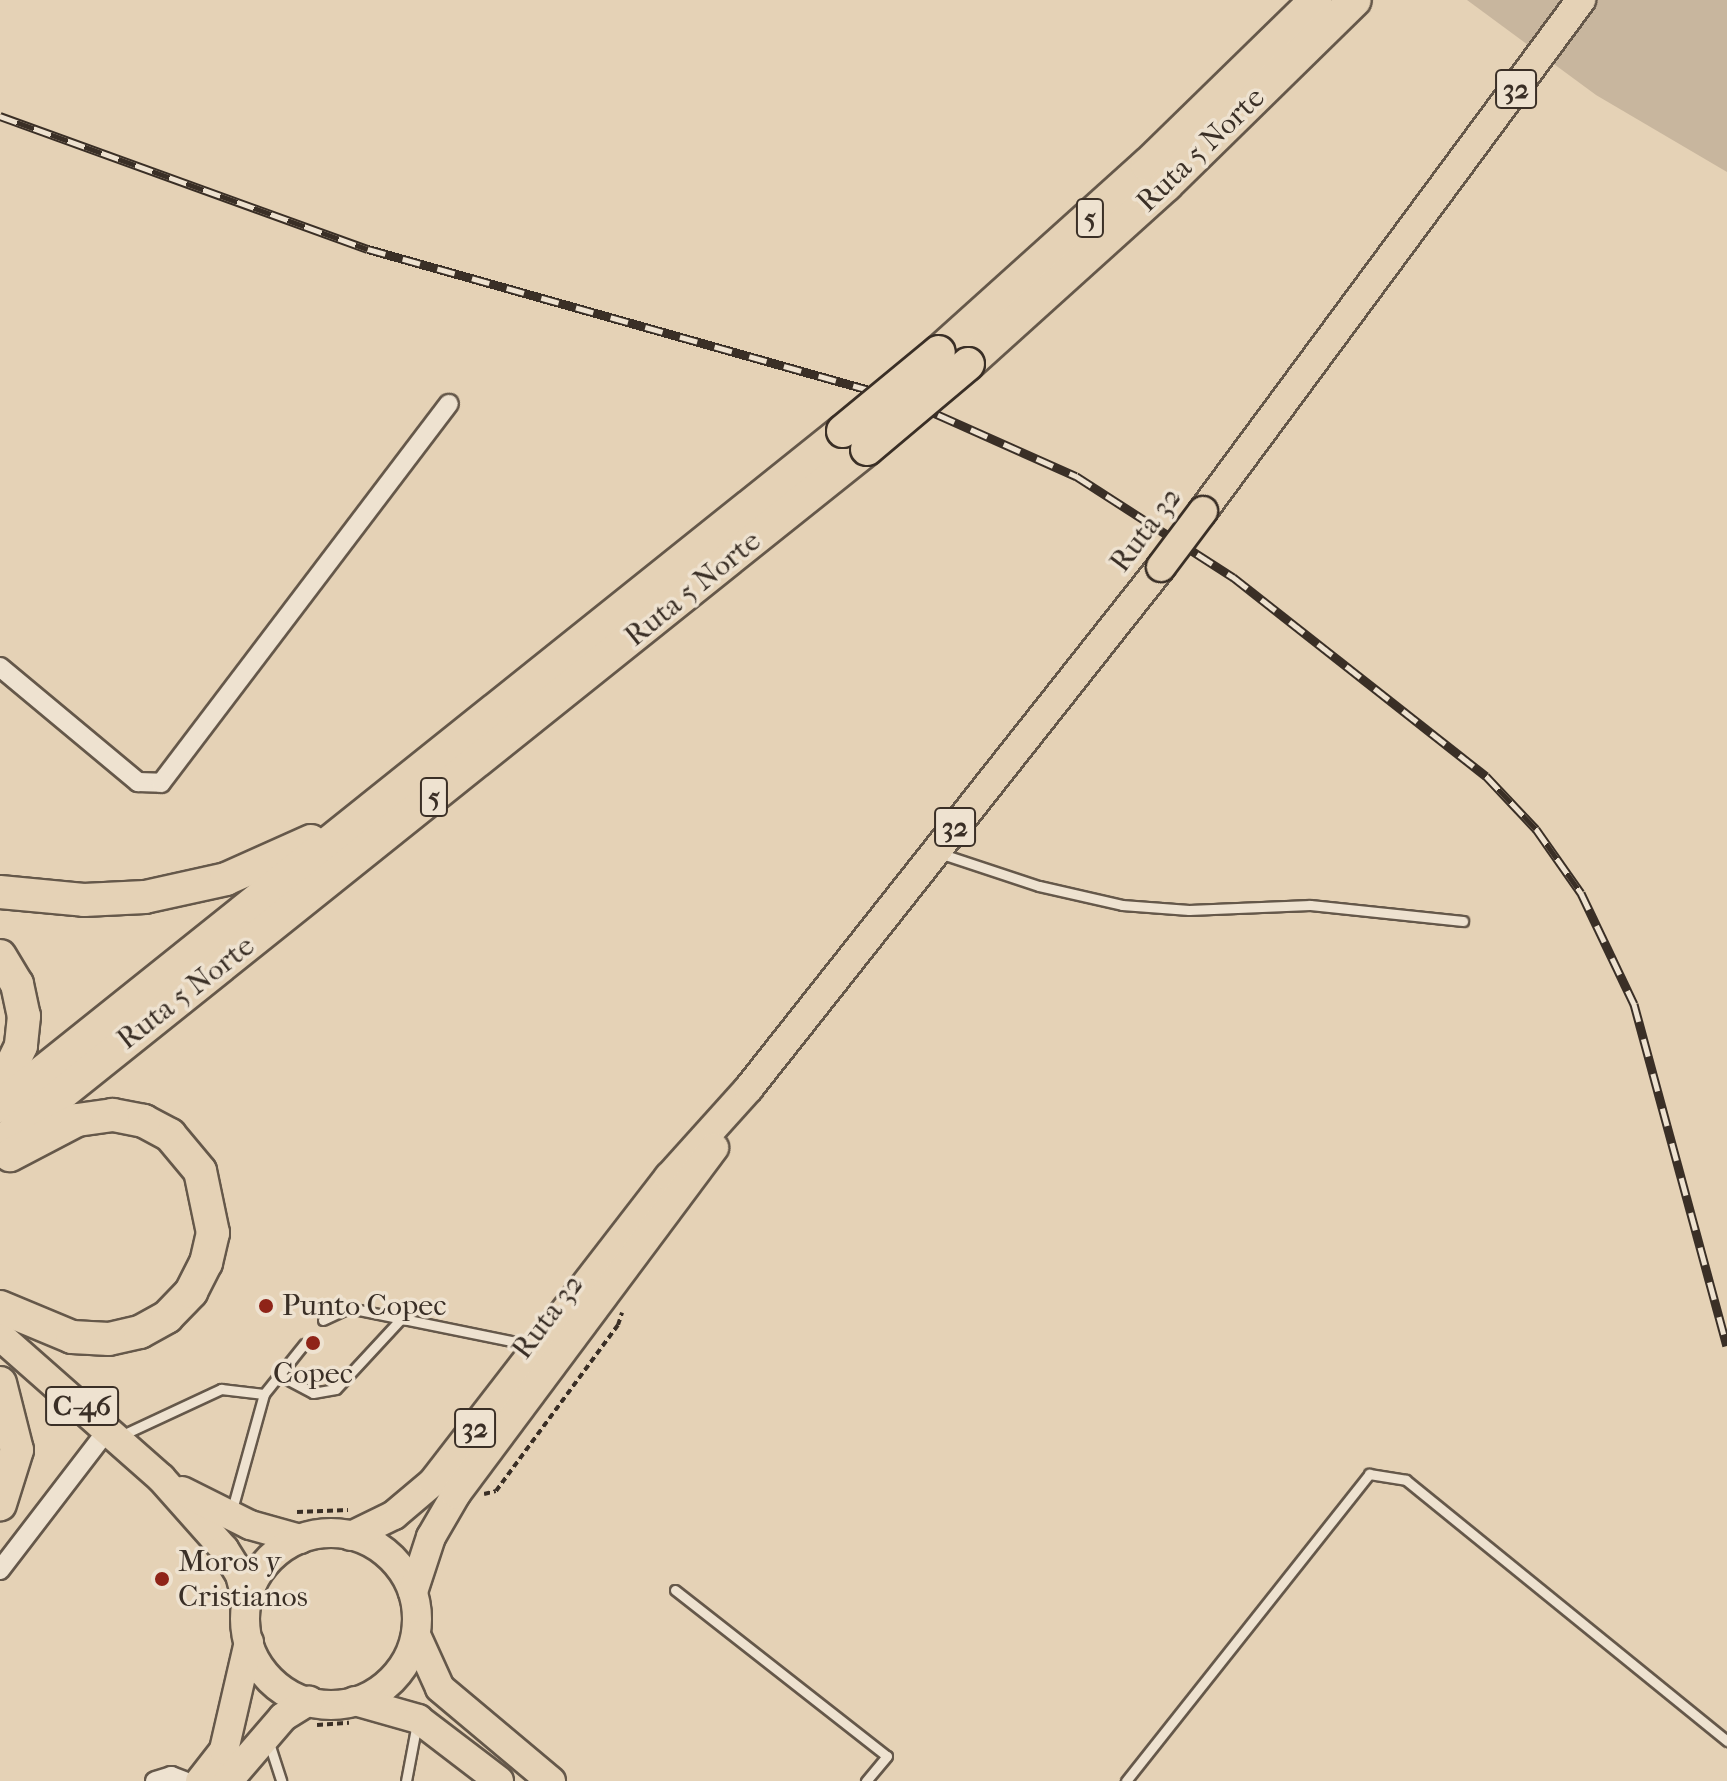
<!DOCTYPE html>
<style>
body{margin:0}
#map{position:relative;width:1727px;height:1781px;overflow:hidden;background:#e5d2b6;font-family:"IM FELL French Canon",serif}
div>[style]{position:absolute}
.green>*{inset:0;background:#c8b69e}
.path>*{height:4px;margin-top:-2px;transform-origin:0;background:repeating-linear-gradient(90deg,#3a2f26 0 6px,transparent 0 10px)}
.roads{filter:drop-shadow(2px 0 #65584a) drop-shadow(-2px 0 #65584a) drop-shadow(0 2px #65584a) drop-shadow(0 -2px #65584a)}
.service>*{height:9px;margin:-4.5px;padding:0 4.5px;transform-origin:4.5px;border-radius:4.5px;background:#eee2d0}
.minor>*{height:18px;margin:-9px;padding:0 9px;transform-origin:9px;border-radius:9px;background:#eee2d0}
.primary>*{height:28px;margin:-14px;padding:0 14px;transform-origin:14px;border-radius:14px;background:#e5d2b6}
.primary>.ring{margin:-14px;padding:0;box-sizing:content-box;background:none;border:28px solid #e5d2b6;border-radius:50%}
.motorway>*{height:32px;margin:-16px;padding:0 16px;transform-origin:16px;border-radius:16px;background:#e5d2b6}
.rail>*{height:9px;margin-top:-4.5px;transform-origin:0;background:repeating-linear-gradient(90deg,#eee2d0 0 18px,#3a2f26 0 36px);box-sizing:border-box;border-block:2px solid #3a2f26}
.bridges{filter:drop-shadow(2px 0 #3a2f26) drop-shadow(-2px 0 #3a2f26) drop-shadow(0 2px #3a2f26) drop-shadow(0 -2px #3a2f26)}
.primary-bridge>*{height:28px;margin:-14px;padding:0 14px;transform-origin:14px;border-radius:14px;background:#e5d2b6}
.motorway-bridge>*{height:32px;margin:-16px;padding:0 16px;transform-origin:16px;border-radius:16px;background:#e5d2b6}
.dots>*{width:22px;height:22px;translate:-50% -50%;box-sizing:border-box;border:4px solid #eee2d0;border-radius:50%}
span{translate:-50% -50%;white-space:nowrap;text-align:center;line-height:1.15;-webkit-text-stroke:7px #eee2d0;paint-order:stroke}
.shield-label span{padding:2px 6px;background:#eee2d0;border:2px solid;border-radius:6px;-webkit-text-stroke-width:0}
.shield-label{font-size:28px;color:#3a2f26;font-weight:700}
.street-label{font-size:30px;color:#3a2f26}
.poi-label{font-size:30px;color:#3a2f26}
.left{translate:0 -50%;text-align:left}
</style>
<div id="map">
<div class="green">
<i style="clip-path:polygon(1467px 0,1727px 0,1727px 172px,1596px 95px)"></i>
</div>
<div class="path">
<i style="left:484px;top:1494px;width:12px;rotate:-14deg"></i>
<i style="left:496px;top:1491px;width:206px;rotate:-53.7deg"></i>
<i style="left:618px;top:1325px;width:13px;rotate:-72deg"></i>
<i style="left:297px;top:1512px;width:51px;rotate:-2.2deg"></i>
<i style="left:317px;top:1725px;width:32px;rotate:-4deg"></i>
</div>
<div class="roads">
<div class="service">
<i style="left:939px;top:853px;width:105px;rotate:18.3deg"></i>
<i style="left:1039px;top:886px;width:85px;rotate:12.9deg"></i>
<i style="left:1122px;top:905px;width:67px;rotate:4.3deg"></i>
<i style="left:1189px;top:910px;width:121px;rotate:-2.4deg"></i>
<i style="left:1310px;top:905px;width:154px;rotate:6deg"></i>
<i style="left:323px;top:1320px;width:29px;rotate:-25deg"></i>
<i style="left:349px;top:1308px;width:190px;rotate:11.5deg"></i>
<i style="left:279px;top:1375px;width:38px;rotate:28deg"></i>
<i style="left:313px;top:1393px;width:23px;rotate:-10deg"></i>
<i style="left:336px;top:1389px;width:94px;rotate:-47.2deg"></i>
<i style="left:118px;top:1437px;width:114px;rotate:-25deg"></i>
<i style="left:221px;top:1389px;width:43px;rotate:6.6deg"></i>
<i style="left:231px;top:1513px;width:123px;rotate:-74.5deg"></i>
<i style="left:264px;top:1394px;width:64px;rotate:-51.3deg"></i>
<i style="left:675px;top:1590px;width:269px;rotate:38.1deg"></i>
<i style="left:887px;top:1756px;width:33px;rotate:130deg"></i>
<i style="left:269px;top:1743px;width:40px;rotate:72deg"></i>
<i style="left:406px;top:1781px;width:59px;rotate:-79.3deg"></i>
<i style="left:1126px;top:1781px;width:392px;rotate:-51.6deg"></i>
<i style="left:1369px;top:1474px;width:37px;rotate:9deg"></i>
<i style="left:1406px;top:1480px;width:414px;rotate:39.1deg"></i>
</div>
<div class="minor">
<i style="left:0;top:667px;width:180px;rotate:39.8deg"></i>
<i style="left:138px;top:782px;width:23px;rotate:2deg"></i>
<i style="left:161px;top:783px;width:476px;rotate:-52.8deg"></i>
<i style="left:0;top:1570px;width:178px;rotate:-52.5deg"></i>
<i style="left:155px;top:1781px;width:17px;rotate:-17deg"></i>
<i style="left:171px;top:1776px;width:14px;rotate:21deg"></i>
</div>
<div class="primary">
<i style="left:1203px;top:511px;width:636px;rotate:-53.51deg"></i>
<i style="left:0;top:1336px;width:215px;rotate:41.4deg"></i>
<i style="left:161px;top:1478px;width:95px;rotate:48.4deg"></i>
<i style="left:224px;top:1549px;width:31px;rotate:58deg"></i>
<i style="left:240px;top:1575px;width:27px;rotate:75deg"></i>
<i style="left:182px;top:1491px;width:76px;rotate:26.6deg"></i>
<i style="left:250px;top:1525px;width:52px;rotate:15.6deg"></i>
<i class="ring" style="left:245px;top:1533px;width:144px;height:144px"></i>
<i style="left:351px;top:1536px;width:48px;rotate:-26deg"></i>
<i style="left:394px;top:1515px;width:51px;rotate:-40.2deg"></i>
<i style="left:433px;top:1482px;width:386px;rotate:-52.3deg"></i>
<i style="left:669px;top:1177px;width:120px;rotate:-48deg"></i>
<i style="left:749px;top:1088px;width:664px;rotate:-51.66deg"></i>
<i style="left:413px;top:1592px;width:58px;rotate:-71.9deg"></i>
<i style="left:431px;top:1537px;width:50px;rotate:-59.8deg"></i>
<i style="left:456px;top:1494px;width:432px;rotate:-53.3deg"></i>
<i style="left:416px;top:1635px;width:58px;rotate:65.6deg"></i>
<i style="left:440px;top:1688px;width:145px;rotate:40deg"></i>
<i style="left:355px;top:1701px;width:66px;rotate:15.9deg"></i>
<i style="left:418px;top:1719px;width:102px;rotate:37.4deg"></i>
<i style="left:200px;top:1781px;width:39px;rotate:-52deg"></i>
<i style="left:224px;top:1750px;width:111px;rotate:-77deg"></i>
<i style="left:228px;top:1781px;width:84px;rotate:-49.3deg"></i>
<i style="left:283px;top:1717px;width:31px;rotate:-32deg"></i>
</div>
<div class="motorway">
<i style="left:939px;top:352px;width:280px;rotate:-42deg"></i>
<i style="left:1147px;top:165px;width:236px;rotate:-44.3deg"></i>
<i style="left:968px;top:364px;width:267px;rotate:-42.1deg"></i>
<i style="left:1166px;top:185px;width:264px;rotate:-44.4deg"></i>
<i style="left:0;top:892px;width:84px;rotate:5.4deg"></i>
<i style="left:84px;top:900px;width:61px;rotate:-2.8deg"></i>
<i style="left:145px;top:897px;width:83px;rotate:-12.5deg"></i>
<i style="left:226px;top:879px;width:93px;rotate:-24.1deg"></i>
<i style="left:0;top:956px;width:33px;rotate:59deg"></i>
<i style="left:17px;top:984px;width:33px;rotate:78deg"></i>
<i style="left:24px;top:1016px;width:30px;rotate:96deg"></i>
<i style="left:21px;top:1046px;width:48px;rotate:116deg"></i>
<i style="left:0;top:1106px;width:1080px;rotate:-38.68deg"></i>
<i style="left:0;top:1143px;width:1111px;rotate:-38.68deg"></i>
<i style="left:0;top:1307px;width:78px;rotate:22.6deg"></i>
<i style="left:72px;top:1337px;width:37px;rotate:3deg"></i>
<i style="left:109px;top:1339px;width:32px;rotate:-13deg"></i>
<i style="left:140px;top:1332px;width:31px;rotate:-29deg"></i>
<i style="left:167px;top:1317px;width:35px;rotate:-46deg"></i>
<i style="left:191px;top:1292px;width:33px;rotate:-63deg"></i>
<i style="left:206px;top:1263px;width:31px;rotate:-77deg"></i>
<i style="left:213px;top:1233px;width:63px;rotate:-101.8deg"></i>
<i style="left:200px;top:1171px;width:47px;rotate:-129.8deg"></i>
<i style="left:170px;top:1135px;width:30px;rotate:-152deg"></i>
<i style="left:144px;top:1121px;width:32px;rotate:-169deg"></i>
<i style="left:113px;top:1115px;width:36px;rotate:172deg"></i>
<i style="left:77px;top:1120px;width:76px;rotate:152.4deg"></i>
<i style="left:0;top:1383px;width:69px;rotate:75.8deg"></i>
<i style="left:17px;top:1450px;width:57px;rotate:107.5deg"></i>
</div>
</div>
<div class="rail">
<i style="left:0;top:116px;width:391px;rotate:19.9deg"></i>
<i style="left:368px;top:249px;width:558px;rotate:15.71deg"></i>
<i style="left:905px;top:400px;width:187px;rotate:24deg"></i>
<i style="left:1076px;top:476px;width:187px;rotate:32.8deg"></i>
<i style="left:1233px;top:577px;width:322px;rotate:38.2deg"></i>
<i style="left:1486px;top:776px;width:73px;rotate:46.7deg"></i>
<i style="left:1536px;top:829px;width:78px;rotate:54.9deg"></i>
<i style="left:1581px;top:893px;width:123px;rotate:64.5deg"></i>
<i style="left:1634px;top:1004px;width:354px;rotate:74.8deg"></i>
</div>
<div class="bridges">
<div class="primary-bridge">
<i style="left:1161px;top:567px;width:70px;rotate:-53.1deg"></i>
</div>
<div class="motorway-bridge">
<i style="left:843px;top:431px;width:124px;rotate:-39.5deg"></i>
<i style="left:867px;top:449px;width:132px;rotate:-40.1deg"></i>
</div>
</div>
<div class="dots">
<i style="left:266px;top:1306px;background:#8f2418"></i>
<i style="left:313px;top:1343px;background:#8f2418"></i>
<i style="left:162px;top:1579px;background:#8f2418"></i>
</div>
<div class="shield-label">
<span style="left:1516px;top:89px">32</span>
<span style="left:1090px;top:218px">5</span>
<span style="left:434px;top:797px">5</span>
<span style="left:955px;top:827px">32</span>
<span style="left:82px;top:1406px">C-46</span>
<span style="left:475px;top:1428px">32</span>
</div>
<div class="street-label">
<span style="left:1201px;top:150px;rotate:-44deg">Ruta 5 Norte</span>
<span style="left:1146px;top:530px;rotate:-53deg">Ruta 32</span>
<span style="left:693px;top:589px;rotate:-39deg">Ruta 5 Norte</span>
<span style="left:186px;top:993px;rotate:-38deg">Ruta 5 Norte</span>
<span style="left:548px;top:1317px;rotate:-53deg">Ruta 32</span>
</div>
<div class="poi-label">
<span class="left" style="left:282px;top:1306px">Punto Copec</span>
<span style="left:313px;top:1374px">Copec</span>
<span class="left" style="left:178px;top:1579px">Moros y<br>Cristianos</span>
</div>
</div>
